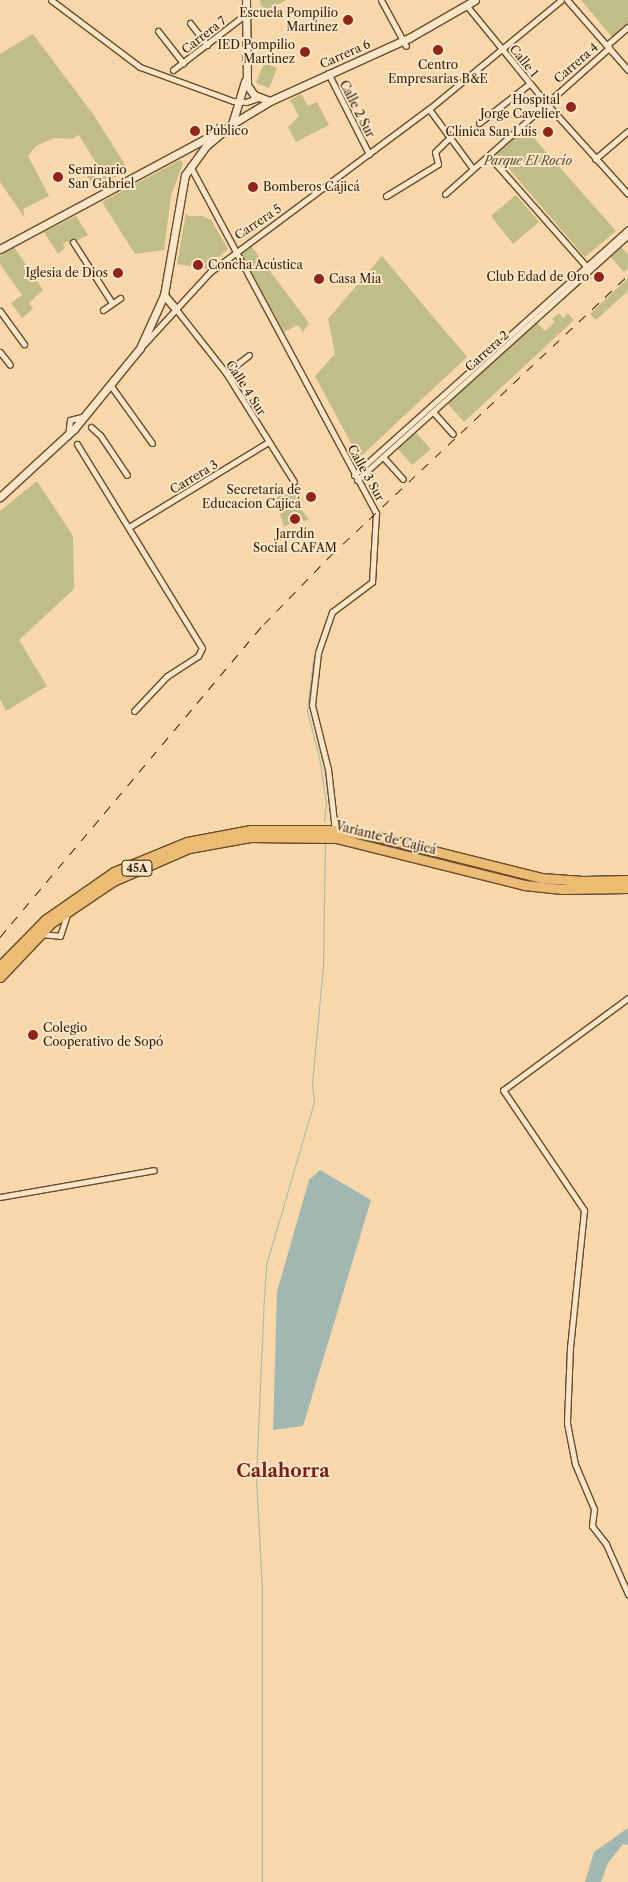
<!DOCTYPE html>
<meta charset="utf-8">
<style>
body{margin:0}
#map{position:relative;width:628px;height:1882px;overflow:hidden;background:#f8d7aa;font-family:"Libre Caslon Text",serif}
div>[style]{position:absolute}
.green>*{inset:0;background:#c0bd86}
.water>*{inset:0;background:#a0b8b1}
.stream>*{height:1px;margin:-0.5px;padding:0 0.5px;transform-origin:0.5px;border-radius:0.5px;background:#a0b8b1}
.roads{filter:drop-shadow(1px 0 #664c2a) drop-shadow(-1px 0 #664c2a) drop-shadow(0 1px #664c2a) drop-shadow(0 -1px #664c2a)}
.street>*{height:5px;margin:-2.5px;padding:0 2.5px;transform-origin:2.5px;border-radius:2.5px;background:#fae5c8}
.secondary>*{height:7px;margin:-3.5px;padding:0 3.5px;transform-origin:3.5px;border-radius:3.5px;background:#fae5c8}
.highway>*{height:9px;margin:-4.5px;padding:0 4.5px;transform-origin:4.5px;border-radius:4.5px;background:#ecbc75}
.rail>*{height:1px;margin-top:-0.5px;transform-origin:0;background:repeating-linear-gradient(90deg,#351e00 0 9px,transparent 0 18px)}
.dots>*{width:14px;height:14px;translate:-50% -50%;box-sizing:border-box;border:2px solid #fae5c8;border-radius:50%}
span{translate:-50% -50%;white-space:nowrap;text-align:center;line-height:1.15;-webkit-text-stroke:4px #fae5c8;paint-order:stroke}
.shield-label span{padding:1px 4px;background:#fae5c8;border:1px solid;border-radius:4px;-webkit-text-stroke-width:0}
.shield-label{font-size:11px;color:#351e00;font-weight:700}
.poi-label{font-size:12px;color:#351e00}
.right{translate:-100% -50%;text-align:right}
.left{translate:0 -50%;text-align:left}
.street-label{font-size:12px;color:#351e00}
.park-label{font-size:12px;color:#5f4e28;font-style:italic}
.district-label{font-size:18px;color:#7a1f14;font-weight:700}
</style>
<div id="map">
<div class="green">
<i style="clip-path:polygon(260px 0,286px 0,269px 10px,261px 6px)"></i>
<i style="clip-path:polygon(581px 0,628px 0,628px 23px,612px 37px)"></i>
<i style="clip-path:polygon(33px 34px,93px 114px,129px 171px,94px 186px,87px 176px,99px 168px,79px 135px,72px 139px,54px 138px,36px 146px,28px 156px,49px 196px,23px 209px,25px 218px,0 182px,0 54px)"></i>
<i style="clip-path:polygon(264px 63px,277px 68px,269px 88px,256px 83px)"></i>
<i style="clip-path:polygon(301px 94px,308px 106px,317px 102px,329px 125px,296px 142px,288px 127px,299px 116px,290px 100px)"></i>
<i style="clip-path:polygon(524px 127px,616px 231px,585px 257px,496px 154px)"></i>
<i style="clip-path:polygon(180px 160px,183px 163px,171px 196px,164px 250px,135px 254px,102px 202px)"></i>
<i style="clip-path:polygon(516px 195px,539px 222px,513px 244px,491px 216px)"></i>
<i style="clip-path:polygon(186px 213px,188px 216px,202px 216px,211px 220px,228px 249px,206px 269px,177px 264px)"></i>
<i style="clip-path:polygon(76px 216px,88px 235px,70px 244px,68px 241px,63px 244px,65px 248px,58px 254px,44px 232px)"></i>
<i style="clip-path:polygon(251px 246px,309px 323px,303px 332px,298px 325px,284px 332px,241px 253px)"></i>
<i style="clip-path:polygon(14px 247px,43px 290px,29px 303px,33px 309px,22px 318px,11px 303px,22px 295px,0 264px,0 256px)"></i>
<i style="clip-path:polygon(621px 247px,628px 254px,628px 268px,624px 272px,610px 256px)"></i>
<i style="clip-path:polygon(382px 256px,467px 357px,359px 458px,315px 376px,335px 354px,328px 319px)"></i>
<i style="clip-path:polygon(628px 278px,628px 291px,596px 320px,590px 314px)"></i>
<i style="clip-path:polygon(559px 313px,563px 318px,568px 313px,574px 320px,464px 422px,447px 403px,537px 323px,545px 331px,555px 322px,552px 319px)"></i>
<i style="clip-path:polygon(416px 433px,431px 449px,412px 465px,398px 449px)"></i>
<i style="clip-path:polygon(37px 481px,73px 536px,74px 589px,19px 640px,47px 686px,6px 711px,0 699px,0 511px)"></i>
<i style="clip-path:polygon(297px 484px,302px 500px,299px 507px,309px 519px,304px 521px,297px 512px,292px 517px,295px 521px,284px 527px,275px 499px)"></i>
</div>
<div class="water">
<i style="clip-path:polygon(320px 1170px,371px 1200px,303px 1426px,273px 1430px,277px 1292px,309px 1180px)"></i>
<i style="clip-path:polygon(628px 1828px,628px 1845px,623px 1844px,608px 1863px,601px 1882px,585px 1882px,594px 1852px)"></i>
</div>
<div class="stream">
<i style="left:313px;top:660px;width:51px;rotate:96.7deg"></i>
<i style="left:307px;top:711px;width:48px;rotate:75.4deg"></i>
<i style="left:319px;top:757px;width:48px;rotate:81.5deg"></i>
<i style="left:326px;top:804px;width:17px;rotate:97deg"></i>
<i style="left:262px;top:1882px;width:293px;rotate:-90deg"></i>
<i style="left:262px;top:1589px;width:111px;rotate:-93.1deg"></i>
<i style="left:256px;top:1478px;width:181px;rotate:-87.5deg"></i>
<i style="left:264px;top:1297px;width:32px;rotate:-86deg"></i>
<i style="left:266px;top:1265px;width:170px;rotate:-73.6deg"></i>
<i style="left:314px;top:1102px;width:18px;rotate:-96deg"></i>
<i style="left:312px;top:1084px;width:119px;rotate:-84.7deg"></i>
<i style="left:323px;top:966px;width:123px;rotate:-89.1deg"></i>
</div>
<div class="roads">
<div class="street">
<i style="left:51px;top:0;width:111px;rotate:37deg"></i>
<i style="left:140px;top:67px;width:99px;rotate:20.1deg"></i>
<i style="left:233px;top:101px;width:13px;rotate:4deg"></i>
<i style="left:246px;top:102px;width:13px;rotate:-18deg"></i>
<i style="left:381px;top:0;width:52px;rotate:61.5deg"></i>
<i style="left:567px;top:0;width:93px;rotate:48.9deg"></i>
<i style="left:467px;top:6px;width:125px;rotate:50.8deg"></i>
<i style="left:546px;top:103px;width:122px;rotate:48deg"></i>
<i style="left:190px;top:23px;width:28px;rotate:52deg"></i>
<i style="left:158px;top:31px;width:41px;rotate:52deg"></i>
<i style="left:607px;top:45px;width:28px;rotate:-41deg"></i>
<i style="left:173px;top:70px;width:92px;rotate:-37.5deg"></i>
<i style="left:328px;top:73px;width:91px;rotate:63.2deg"></i>
<i style="left:429px;top:109px;width:74px;rotate:53.7deg"></i>
<i style="left:479px;top:123px;width:63px;rotate:-38deg"></i>
<i style="left:489px;top:156px;width:147px;rotate:48.6deg"></i>
<i style="left:595px;top:159px;width:43px;rotate:-40.3deg"></i>
<i style="left:190px;top:166px;width:394px;rotate:61.8deg"></i>
<i style="left:376px;top:513px;width:69px;rotate:93.3deg"></i>
<i style="left:372px;top:582px;width:50px;rotate:143.1deg"></i>
<i style="left:332px;top:612px;width:43px;rotate:108.9deg"></i>
<i style="left:318px;top:653px;width:52px;rotate:96.6deg"></i>
<i style="left:312px;top:705px;width:66px;rotate:76deg"></i>
<i style="left:328px;top:769px;width:61px;rotate:83.5deg"></i>
<i style="left:445px;top:194px;width:220px;rotate:-41.7deg"></i>
<i style="left:386px;top:196px;width:61px;rotate:-31.6deg"></i>
<i style="left:438px;top:164px;width:12px;rotate:-104deg"></i>
<i style="left:435px;top:152px;width:21px;rotate:-45deg"></i>
<i style="left:73px;top:242px;width:72px;rotate:57.4deg"></i>
<i style="left:175px;top:308px;width:83px;rotate:51.9deg"></i>
<i style="left:226px;top:373px;width:128px;rotate:58deg"></i>
<i style="left:103px;top:310px;width:21px;rotate:-35deg"></i>
<i style="left:0;top:311px;width:41px;rotate:54deg"></i>
<i style="left:144px;top:344px;width:98px;rotate:-47.5deg"></i>
<i style="left:210px;top:272px;width:273px;rotate:-36.7deg"></i>
<i style="left:429px;top:109px;width:171px;rotate:-39.5deg"></i>
<i style="left:0;top:352px;width:16px;rotate:52deg"></i>
<i style="left:226px;top:373px;width:29px;rotate:-38deg"></i>
<i style="left:111px;top:386px;width:70px;rotate:54.3deg"></i>
<i style="left:434px;top:413px;width:28px;rotate:48deg"></i>
<i style="left:91px;top:427px;width:12px;rotate:42deg"></i>
<i style="left:100px;top:435px;width:48px;rotate:56deg"></i>
<i style="left:68px;top:436px;width:16px;rotate:-83deg"></i>
<i style="left:70px;top:420px;width:16px;rotate:-15deg"></i>
<i style="left:77px;top:444px;width:239px;rotate:58.5deg"></i>
<i style="left:202px;top:648px;width:9px;rotate:117deg"></i>
<i style="left:198px;top:656px;width:37px;rotate:147deg"></i>
<i style="left:167px;top:676px;width:48px;rotate:133.3deg"></i>
<i style="left:384px;top:458px;width:28px;rotate:48deg"></i>
<i style="left:354px;top:475px;width:368px;rotate:-41.9deg"></i>
<i style="left:357px;top:480px;width:365px;rotate:-42.1deg"></i>
<i style="left:129px;top:527px;width:163px;rotate:-31.4deg"></i>
<i style="left:39px;top:934px;width:21px;rotate:5deg"></i>
<i style="left:60px;top:936px;width:25px;rotate:-72deg"></i>
<i style="left:628px;top:998px;width:155px;rotate:143.6deg"></i>
<i style="left:503px;top:1090px;width:145px;rotate:56deg"></i>
<i style="left:584px;top:1210px;width:138px;rotate:95.8deg"></i>
<i style="left:570px;top:1347px;width:76px;rotate:92.3deg"></i>
<i style="left:567px;top:1423px;width:42px;rotate:79deg"></i>
<i style="left:575px;top:1464px;width:49px;rotate:67.1deg"></i>
<i style="left:594px;top:1509px;width:17px;rotate:97deg"></i>
<i style="left:592px;top:1526px;width:23px;rotate:52deg"></i>
<i style="left:606px;top:1544px;width:55px;rotate:66.3deg"></i>
<i style="left:0;top:1197px;width:156px;rotate:-9.9deg"></i>
</div>
<div class="secondary">
<i style="left:246px;top:0;width:85px;rotate:89.3deg"></i>
<i style="left:247px;top:85px;width:12px;rotate:55deg"></i>
<i style="left:254px;top:95px;width:17px;rotate:21deg"></i>
<i style="left:232px;top:124px;width:45px;rotate:-73.2deg"></i>
<i style="left:0;top:249px;width:250px;rotate:-28.2deg"></i>
<i style="left:164px;top:295px;width:17px;rotate:50deg"></i>
<i style="left:0;top:497px;width:100px;rotate:-42.6deg"></i>
<i style="left:74px;top:429px;width:104px;rotate:-50.8deg"></i>
<i style="left:140px;top:348px;width:58px;rotate:-65.6deg"></i>
<i style="left:164px;top:295px;width:122px;rotate:-80.1deg"></i>
<i style="left:185px;top:175px;width:37px;rotate:-54deg"></i>
<i style="left:207px;top:145px;width:33px;rotate:-40deg"></i>
<i style="left:232px;top:124px;width:44px;rotate:-31.2deg"></i>
<i style="left:270px;top:101px;width:153px;rotate:-24.4deg"></i>
<i style="left:409px;top:38px;width:76px;rotate:-29.9deg"></i>
</div>
<div class="highway">
<i style="left:0;top:966px;width:64px;rotate:-45.6deg"></i>
<i style="left:45px;top:920px;width:84px;rotate:-34.8deg"></i>
<i style="left:114px;top:872px;width:79px;rotate:-22.3deg"></i>
<i style="left:187px;top:842px;width:65px;rotate:-10.6deg"></i>
<i style="left:251px;top:830px;width:84px"></i>
<i style="left:335px;top:830px;width:44px;rotate:9.2deg"></i>
<i style="left:378px;top:837px;width:168px;rotate:14.1deg"></i>
<i style="left:541px;top:878px;width:42px;rotate:4.1deg"></i>
<i style="left:583px;top:881px;width:45px;rotate:-1.3deg"></i>
<i style="left:0;top:977px;width:74px;rotate:-46.6deg"></i>
<i style="left:51px;top:923px;width:75px;rotate:-34.1deg"></i>
<i style="left:113px;top:881px;width:83px;rotate:-23.5deg"></i>
<i style="left:189px;top:848px;width:62px;rotate:-10.2deg"></i>
<i style="left:250px;top:837px;width:86px;rotate:0.7deg"></i>
<i style="left:336px;top:838px;width:194px;rotate:14deg"></i>
<i style="left:524px;top:885px;width:37px;rotate:6deg"></i>
<i style="left:561px;top:889px;width:67px;rotate:-0.9deg"></i>
</div>
</div>
<div class="rail">
<i style="left:0;top:937px;width:409px;rotate:-49.9deg"></i>
<i style="left:264px;top:624px;width:95px;rotate:-45.9deg"></i>
<i style="left:330px;top:556px;width:410px;rotate:-43.3deg"></i>
</div>
<div class="dots">
<i style="left:348px;top:20px;background:#8f2418"></i>
<i style="left:438px;top:50px;background:#8f2418"></i>
<i style="left:305px;top:52px;background:#8f2418"></i>
<i style="left:571px;top:107px;background:#8f2418"></i>
<i style="left:195px;top:131px;background:#8f2418"></i>
<i style="left:548px;top:132px;background:#8f2418"></i>
<i style="left:58px;top:177px;background:#8f2418"></i>
<i style="left:253px;top:187px;background:#8f2418"></i>
<i style="left:198px;top:265px;background:#8f2418"></i>
<i style="left:118px;top:273px;background:#8f2418"></i>
<i style="left:599px;top:277px;background:#8f2418"></i>
<i style="left:319px;top:279px;background:#8f2418"></i>
<i style="left:311px;top:497px;background:#8f2418"></i>
<i style="left:295px;top:519px;background:#8f2418"></i>
<i style="left:33px;top:1035px;background:#8f2418"></i>
</div>
<div class="shield-label">
<span style="left:137px;top:868px">45A</span>
</div>
<div class="poi-label">
<span class="right" style="left:338px;top:20px">Escuela Pompilio<br>Martínez</span>
<span class="right" style="left:295px;top:52px">IED Pompilio<br>Martinez</span>
<span style="left:438px;top:72px">Centro<br>Empresarias B&amp;E</span>
<span class="right" style="left:560px;top:107px">Hospital<br>Jorge Cavelier</span>
<span class="left" style="left:205px;top:131px">Público</span>
<span class="right" style="left:537px;top:132px">Clínica San Luis</span>
<span class="left" style="left:68px;top:177px">Seminario<br>San Gabriel</span>
<span class="left" style="left:263px;top:187px">Bomberos Cajicá</span>
<span class="left" style="left:208px;top:265px">Concha Acústica</span>
<span class="right" style="left:108px;top:273px">Iglesia de Dios</span>
<span class="right" style="left:589px;top:277px">Club Edad de Oro</span>
<span class="left" style="left:329px;top:279px">Casa Mía</span>
<span class="right" style="left:301px;top:497px">Secretaría de<br>Educacion Cajicá</span>
<span style="left:295px;top:541px">Jarrdín<br>Social CAFAM</span>
<span class="left" style="left:43px;top:1035px">Colegio<br>Cooperativo de Sopó</span>
</div>
<div class="street-label">
<span style="left:204px;top:35px;rotate:-38deg">Carrera 7</span>
<span style="left:345px;top:54px;rotate:-24deg">Carrera 6</span>
<span style="left:524px;top:61px;rotate:51deg">Calle 1</span>
<span style="left:576px;top:63px;rotate:-41deg">Carrera 4</span>
<span style="left:357px;top:109px;rotate:63deg">Calle 2 Sur</span>
<span style="left:258px;top:222px;rotate:-34deg">Carrera 5</span>
<span style="left:487px;top:351px;rotate:-42deg">Carrera 2</span>
<span style="left:246px;top:388px;rotate:57deg">Calle 4 Sur</span>
<span style="left:366px;top:473px;rotate:61deg">Calle 3 Sur</span>
<span style="left:194px;top:477px;rotate:-31deg">Carrera 3</span>
<span style="left:386px;top:838px;rotate:14deg">Variante de Cajicá</span>
</div>
<div class="park-label">
<span style="left:528px;top:161px">Parque El Rocío</span>
</div>
<div class="district-label">
<span style="left:283px;top:1471px">Calahorra</span>
</div>
</div>
